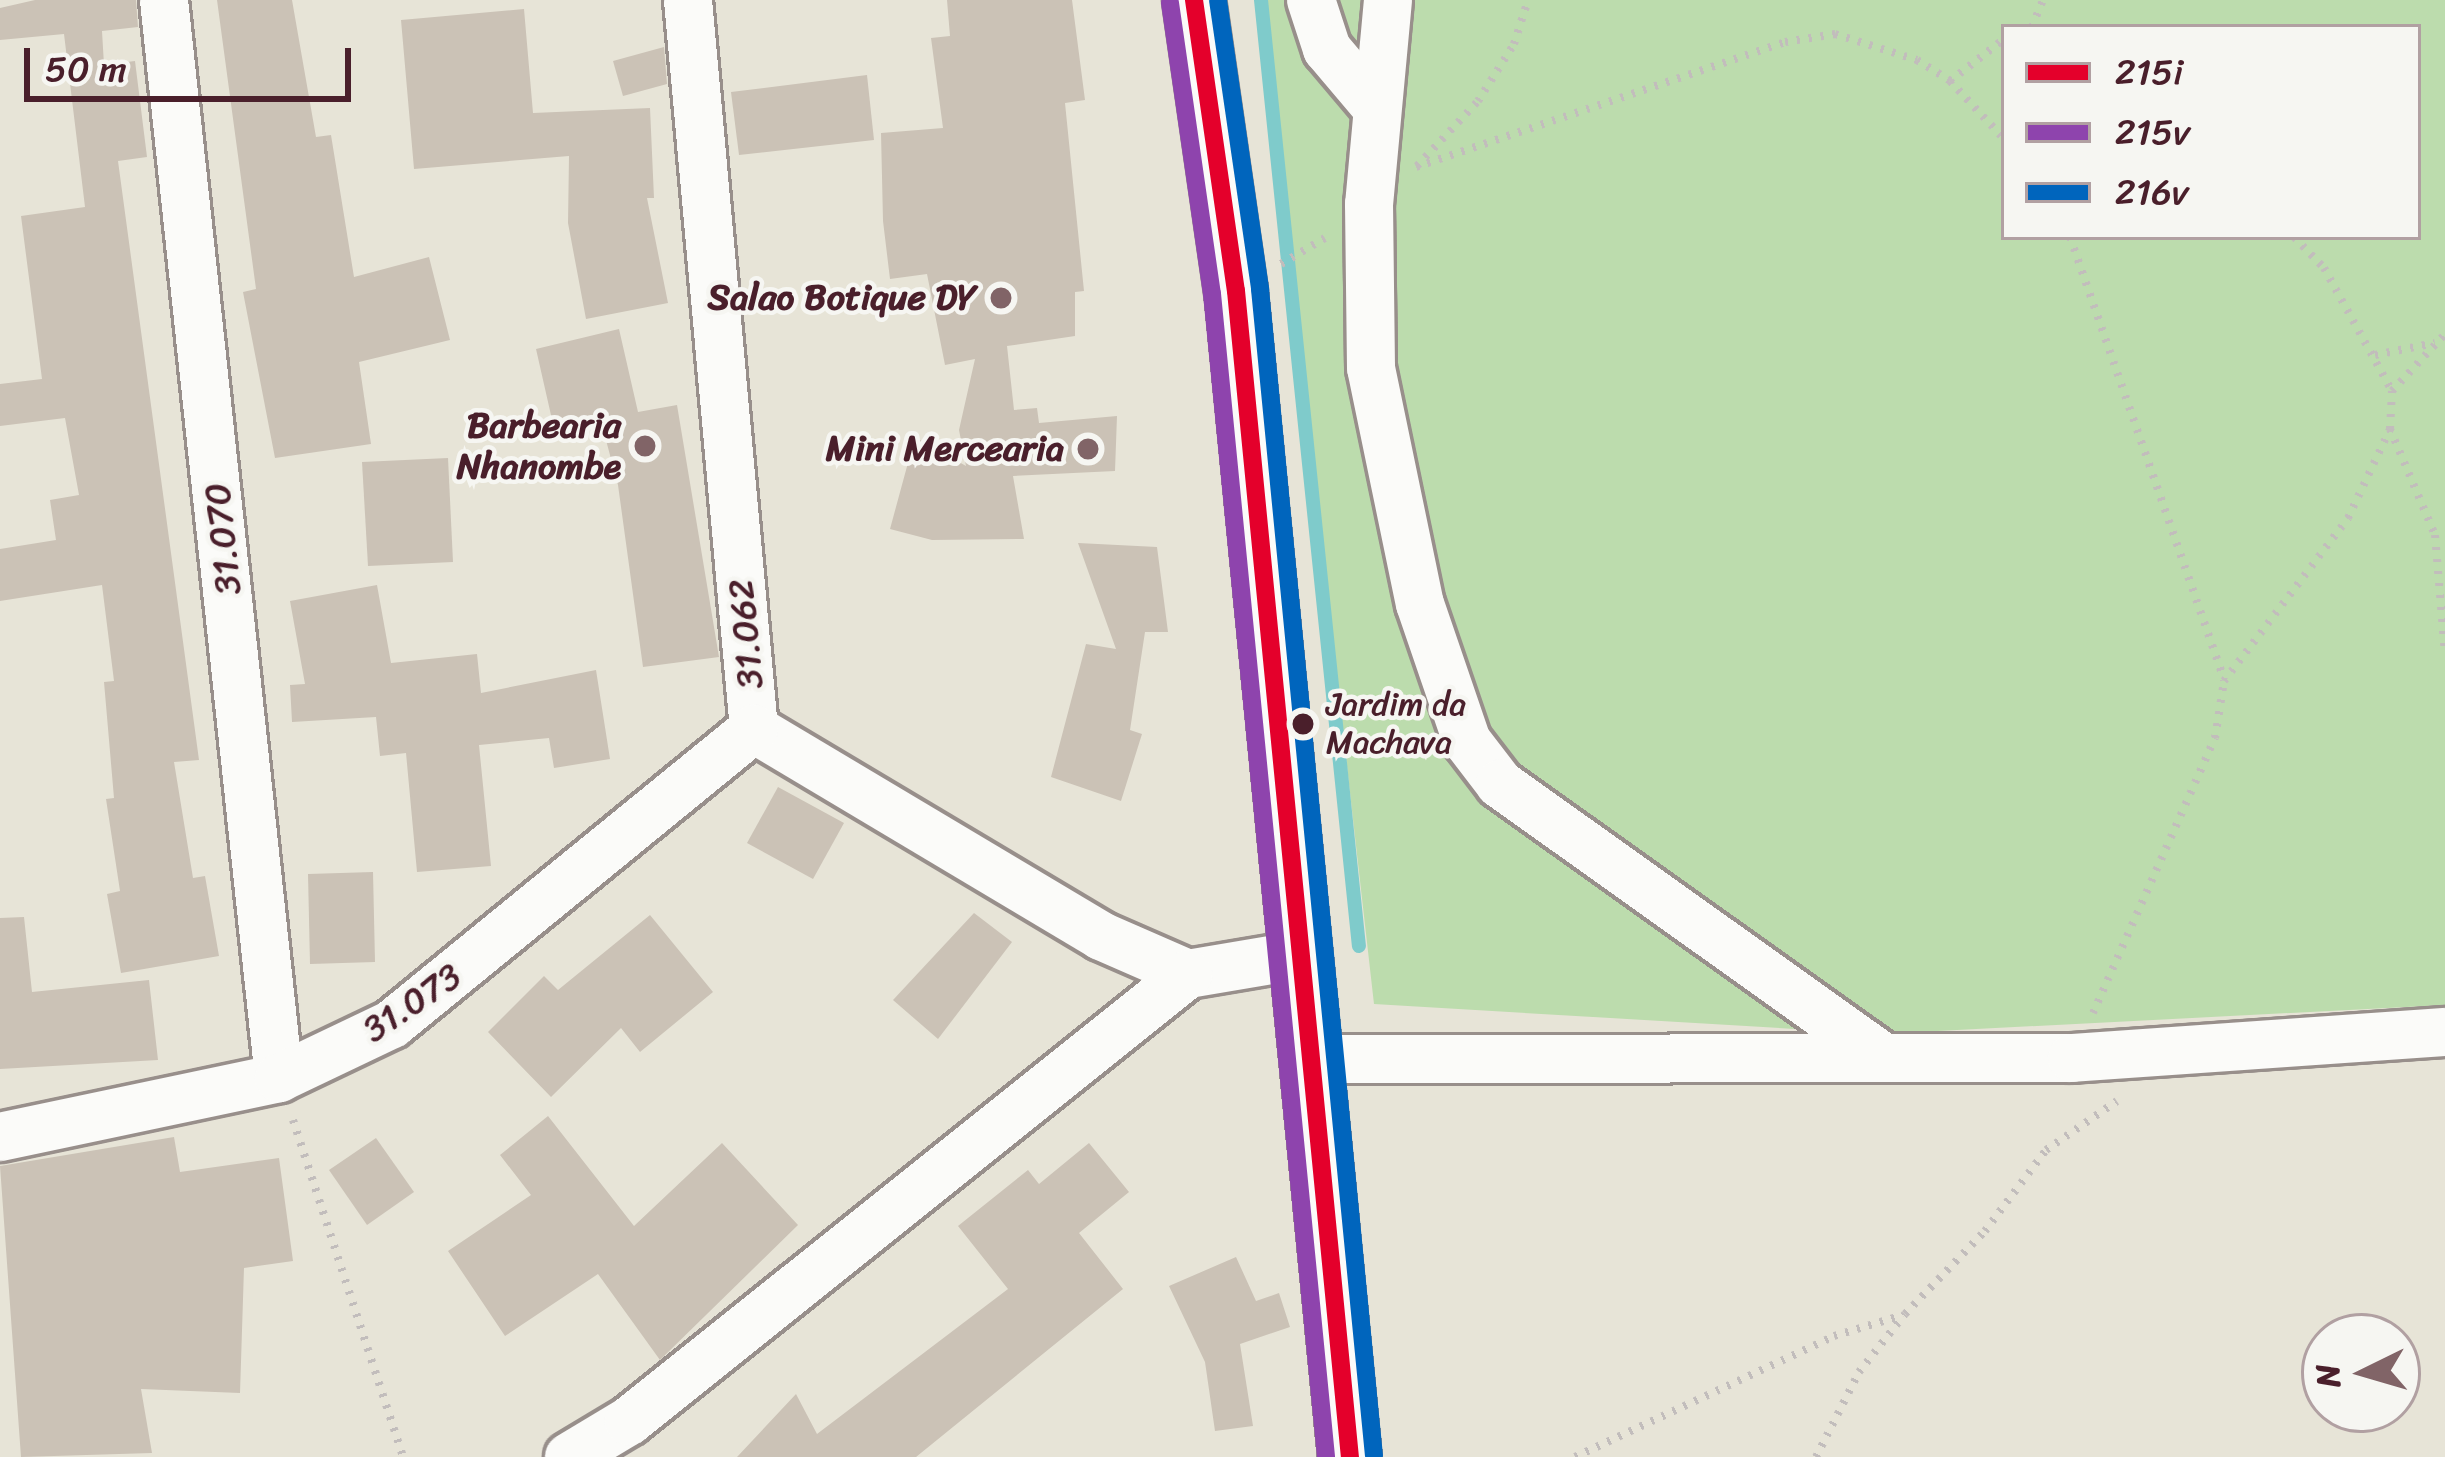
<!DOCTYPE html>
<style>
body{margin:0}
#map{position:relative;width:2445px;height:1457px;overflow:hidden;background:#e7e4d7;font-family:Sriracha,sans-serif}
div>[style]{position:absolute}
.green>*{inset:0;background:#bcdcad}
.stream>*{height:14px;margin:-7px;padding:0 7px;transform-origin:7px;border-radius:7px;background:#7fcbcb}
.building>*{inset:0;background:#cbc2b6}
.path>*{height:8px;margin-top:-4px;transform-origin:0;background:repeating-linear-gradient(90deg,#c2bdbc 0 3px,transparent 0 12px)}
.roads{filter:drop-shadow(3px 0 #988f8b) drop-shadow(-3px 0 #988f8b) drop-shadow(0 3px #988f8b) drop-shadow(0 -3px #988f8b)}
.minor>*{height:48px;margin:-24px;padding:0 24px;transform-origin:24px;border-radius:24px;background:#fbfbf9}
.major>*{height:60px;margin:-30px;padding:0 30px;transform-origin:30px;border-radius:30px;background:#fbfbf9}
.bus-1>*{height:18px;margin:-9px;padding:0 9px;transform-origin:9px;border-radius:9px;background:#e4002b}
.bus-2>*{height:18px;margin:-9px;padding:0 9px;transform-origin:9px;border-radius:9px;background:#8e44ad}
.bus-3>*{height:18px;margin:-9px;padding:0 9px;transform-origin:9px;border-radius:9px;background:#0065bd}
.dots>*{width:33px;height:33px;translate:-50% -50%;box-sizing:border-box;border:6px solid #f6f6f2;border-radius:50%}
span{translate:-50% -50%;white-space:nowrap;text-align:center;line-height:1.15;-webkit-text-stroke:9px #f6f6f2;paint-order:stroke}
.bus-label{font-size:33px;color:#4a1f2b}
.left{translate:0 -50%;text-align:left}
.poi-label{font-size:36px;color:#4a1f2b;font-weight:700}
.right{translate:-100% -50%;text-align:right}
.street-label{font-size:36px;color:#4a1f2b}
.legend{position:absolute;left:2001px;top:24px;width:420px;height:216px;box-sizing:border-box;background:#f6f6f2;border:3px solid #b1a0a2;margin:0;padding:15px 21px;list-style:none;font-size:36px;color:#4a1f2b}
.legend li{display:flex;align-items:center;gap:24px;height:60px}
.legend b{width:60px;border:3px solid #b1a0a2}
.north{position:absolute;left:2301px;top:1313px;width:120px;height:120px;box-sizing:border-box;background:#f6f6f2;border:3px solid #b1a0a2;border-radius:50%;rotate:265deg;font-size:33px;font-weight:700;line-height:48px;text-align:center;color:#4a1f2b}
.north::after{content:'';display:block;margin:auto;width:42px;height:54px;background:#816467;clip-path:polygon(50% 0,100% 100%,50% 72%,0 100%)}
.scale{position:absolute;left:24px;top:48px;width:327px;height:54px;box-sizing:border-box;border:6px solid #4a1f2b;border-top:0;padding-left:15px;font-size:36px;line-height:42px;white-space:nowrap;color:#4a1f2b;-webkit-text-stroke:9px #f6f6f2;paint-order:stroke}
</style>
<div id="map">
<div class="green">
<i style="clip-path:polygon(evenodd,1260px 0,2445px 0,2445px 1005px,1880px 1034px,1374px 1004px,1260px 0,2004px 27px,2418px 27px,2418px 237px,2004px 237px,2004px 27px)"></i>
</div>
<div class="stream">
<i style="left:1261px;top:0;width:951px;rotate:84.09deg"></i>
</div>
<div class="building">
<i style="clip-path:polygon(35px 0,136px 0,138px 27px,102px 31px,104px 65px,135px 61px,147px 157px,118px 161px,199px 760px,174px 762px,193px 878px,205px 876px,219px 956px,121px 973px,107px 894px,120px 891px,106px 799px,114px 798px,104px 682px,114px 681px,102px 585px,0 601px,0 549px,56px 540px,50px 500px,79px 495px,65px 418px,0 426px,0 384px,42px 379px,21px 216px,85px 207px,64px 34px,0 40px,0 8px)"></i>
<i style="clip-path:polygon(217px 0,292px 0,316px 137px,331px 135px,354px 277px,429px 257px,450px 340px,359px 362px,371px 444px,275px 458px,243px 292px,256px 289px)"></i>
<i style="clip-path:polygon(947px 0,1072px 0,1085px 100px,1065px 103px,1084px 291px,1075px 292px,1075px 336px,1007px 346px,1014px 410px,1037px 408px,1039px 423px,1117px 416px,1115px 471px,1013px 476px,1024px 539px,932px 540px,890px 529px,915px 437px,966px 466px,959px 430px,975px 359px,945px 365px,927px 274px,890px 279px,883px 221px,881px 133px,943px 128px,931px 38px,950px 36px)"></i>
<i style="clip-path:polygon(524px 9px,533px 113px,650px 108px,654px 198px,647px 198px,668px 303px,586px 319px,568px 223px,569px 156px,414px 169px,401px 20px)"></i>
<i style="clip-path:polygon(664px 47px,667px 84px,623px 96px,613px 61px)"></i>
<i style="clip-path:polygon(867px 75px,874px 140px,739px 155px,731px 92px)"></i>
<i style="clip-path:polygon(619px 329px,638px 412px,677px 405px,719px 657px,643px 667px,618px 485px,599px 414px,553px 424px,536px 349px)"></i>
<i style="clip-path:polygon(448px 458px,453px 562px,368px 566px,362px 462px)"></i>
<i style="clip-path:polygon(1078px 543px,1157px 547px,1168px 632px,1145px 632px,1130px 730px,1142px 734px,1121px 801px,1051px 777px,1086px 644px,1116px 649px)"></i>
<i style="clip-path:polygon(377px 585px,391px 663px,477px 654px,481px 693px,596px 670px,610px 759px,554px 768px,549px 738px,479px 745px,491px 866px,417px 872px,406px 753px,380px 756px,376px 717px,292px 722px,290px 685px,305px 684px,290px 601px)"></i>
<i style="clip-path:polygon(778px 787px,844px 823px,813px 879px,747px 843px)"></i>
<i style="clip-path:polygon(373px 872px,375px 962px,310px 964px,308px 874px)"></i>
<i style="clip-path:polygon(974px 913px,1012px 942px,938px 1039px,893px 1000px)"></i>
<i style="clip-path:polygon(650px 915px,713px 992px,640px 1052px,621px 1028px,551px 1097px,488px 1032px,544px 976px,558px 990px)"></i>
<i style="clip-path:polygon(24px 917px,32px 992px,149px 980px,158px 1060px,0 1069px,0 918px)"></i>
<i style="clip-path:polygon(548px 1116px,634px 1226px,722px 1143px,798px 1225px,660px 1360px,598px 1274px,505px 1336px,448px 1251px,531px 1195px,500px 1155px)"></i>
<i style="clip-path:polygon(174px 1137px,180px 1172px,279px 1158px,293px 1261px,244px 1268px,240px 1393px,141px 1389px,152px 1453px,21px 1457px,0 1166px)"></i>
<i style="clip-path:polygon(376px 1138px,414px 1192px,367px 1225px,329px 1170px)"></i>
<i style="clip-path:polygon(1089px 1143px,1129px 1192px,1079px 1233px,1123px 1289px,916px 1457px,737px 1457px,796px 1394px,817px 1434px,1008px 1289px,958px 1226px,1028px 1170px,1039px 1184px)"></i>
<i style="clip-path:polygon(1236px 1257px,1256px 1301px,1279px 1293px,1290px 1327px,1240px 1344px,1253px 1426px,1215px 1431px,1205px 1362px,1169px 1286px)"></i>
</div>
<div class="path">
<i style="left:2032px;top:27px;width:29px;rotate:-68deg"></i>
<i style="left:1950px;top:81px;width:68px;rotate:-37.9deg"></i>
<i style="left:1417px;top:166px;width:89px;rotate:-46.8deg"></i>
<i style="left:1478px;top:101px;width:67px;rotate:-57.7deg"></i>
<i style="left:1514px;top:44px;width:46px;rotate:-72.3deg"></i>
<i style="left:1416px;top:167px;width:390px;rotate:-18.7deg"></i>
<i style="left:1785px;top:42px;width:51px;rotate:-9.1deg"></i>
<i style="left:1835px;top:34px;width:86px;rotate:17.6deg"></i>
<i style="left:1917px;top:60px;width:39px;rotate:32deg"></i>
<i style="left:1950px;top:81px;width:79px;rotate:47deg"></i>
<i style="left:2070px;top:237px;width:469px;rotate:70.8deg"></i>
<i style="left:2294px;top:237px;width:43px;rotate:45.9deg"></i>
<i style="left:2324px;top:268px;width:141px;rotate:61.1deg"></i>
<i style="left:1281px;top:264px;width:51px;rotate:-30.6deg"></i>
<i style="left:2375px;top:355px;width:61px;rotate:-11.3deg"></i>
<i style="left:2390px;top:429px;width:115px;rotate:67deg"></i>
<i style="left:2435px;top:535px;width:119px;rotate:85.2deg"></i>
<i style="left:2093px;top:1013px;width:301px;rotate:-66.1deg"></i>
<i style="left:2215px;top:738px;width:58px;rotate:-81deg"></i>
<i style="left:2224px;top:681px;width:205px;rotate:-52.7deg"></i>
<i style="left:2348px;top:518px;width:98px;rotate:-64.7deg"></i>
<i style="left:2390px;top:429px;width:38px;rotate:-87deg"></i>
<i style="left:2392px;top:391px;width:78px;rotate:-47.1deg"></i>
<i style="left:293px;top:1120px;width:354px;rotate:71.9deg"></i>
<i style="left:1575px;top:1457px;width:286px;rotate:-25deg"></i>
<i style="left:1834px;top:1336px;width:72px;rotate:-16.9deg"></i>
<i style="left:1816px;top:1457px;width:95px;rotate:-63.2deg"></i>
<i style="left:1859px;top:1372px;width:74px;rotate:-51.6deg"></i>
<i style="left:1905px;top:1314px;width:115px;rotate:-46.1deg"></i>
<i style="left:1985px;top:1231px;width:101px;rotate:-53deg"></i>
<i style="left:2046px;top:1150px;width:86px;rotate:-34.6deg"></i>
</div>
<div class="roads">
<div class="minor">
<i style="left:164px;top:0;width:1084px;rotate:83.91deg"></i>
<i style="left:688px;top:0;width:732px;rotate:84.83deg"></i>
<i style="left:754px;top:729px;width:404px;rotate:30.8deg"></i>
<i style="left:1101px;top:936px;width:95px;rotate:23.6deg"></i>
<i style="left:1188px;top:974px;width:114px;rotate:-9.6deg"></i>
<i style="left:1311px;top:0;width:52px;rotate:71.9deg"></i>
<i style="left:1327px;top:49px;width:76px;rotate:49.8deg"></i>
<i style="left:1388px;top:0;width:205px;rotate:95.3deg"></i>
<i style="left:1369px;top:204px;width:164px;rotate:89.3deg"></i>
<i style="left:1371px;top:368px;width:241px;rotate:78.3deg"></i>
<i style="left:1420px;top:604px;width:145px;rotate:71.1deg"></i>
<i style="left:1467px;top:741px;width:54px;rotate:52.5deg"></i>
<i style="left:1500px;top:784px;width:465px;rotate:35.5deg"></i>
<i style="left:1316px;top:1059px;width:756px;rotate:-0.08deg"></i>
<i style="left:2072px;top:1058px;width:374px;rotate:-4deg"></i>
<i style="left:0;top:1137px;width:285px;rotate:-11.9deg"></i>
<i style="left:279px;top:1078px;width:125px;rotate:-25.5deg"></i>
<i style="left:392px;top:1024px;width:467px;rotate:-39.2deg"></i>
<i style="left:569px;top:1457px;width:70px;rotate:-31deg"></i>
<i style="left:629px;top:1421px;width:716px;rotate:-38.65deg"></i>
</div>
<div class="major">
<i style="left:1194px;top:0;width:294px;rotate:81.8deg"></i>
<i style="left:1236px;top:291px;width:1172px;rotate:84.42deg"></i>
</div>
</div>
<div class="bus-1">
<i style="left:1194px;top:0;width:294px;rotate:81.8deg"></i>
<i style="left:1236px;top:291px;width:1172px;rotate:84.42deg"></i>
</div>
<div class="bus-2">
<i style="left:1170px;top:3px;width:294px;rotate:81.8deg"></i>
<i style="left:1212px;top:294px;width:1169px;rotate:84.4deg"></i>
</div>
<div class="bus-3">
<i style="left:1218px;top:0;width:292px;rotate:81.7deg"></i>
<i style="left:1260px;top:289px;width:1172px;rotate:84.42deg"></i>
</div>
<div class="dots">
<i style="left:1001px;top:298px;background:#816467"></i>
<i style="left:645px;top:446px;background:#816467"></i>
<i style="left:1088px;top:449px;background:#816467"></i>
<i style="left:1303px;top:724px;background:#4a1f2b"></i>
</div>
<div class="bus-label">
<span class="left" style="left:1326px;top:724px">Jardim da<br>Machava</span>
</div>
<div class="poi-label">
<span class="right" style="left:977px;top:298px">Salao Botique DY</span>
<span class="right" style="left:621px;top:446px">Barbearia<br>Nhanombe</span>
<span class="right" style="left:1064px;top:449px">Mini Mercearia</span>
</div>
<div class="street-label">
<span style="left:223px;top:539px;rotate:-96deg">31.070</span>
<span style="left:746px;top:634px;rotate:-95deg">31.062</span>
<span style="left:412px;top:1003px;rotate:-34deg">31.073</span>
</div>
<ul class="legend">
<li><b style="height:15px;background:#e4002b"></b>215i</li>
<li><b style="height:15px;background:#8e44ad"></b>215v</li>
<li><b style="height:15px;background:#0065bd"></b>216v</li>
</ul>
<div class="north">N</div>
<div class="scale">50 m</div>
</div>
